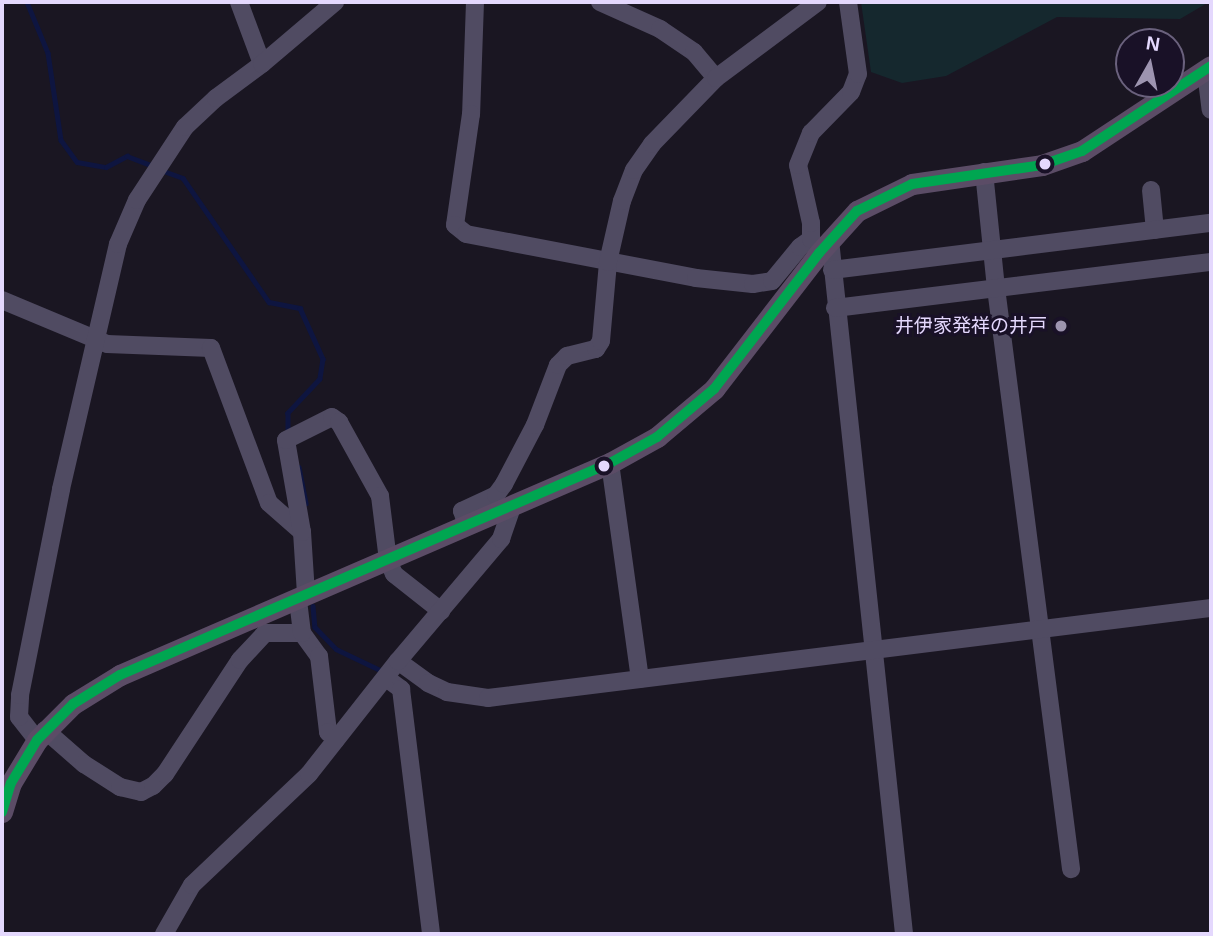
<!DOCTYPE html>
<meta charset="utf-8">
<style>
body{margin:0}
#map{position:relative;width:1213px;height:936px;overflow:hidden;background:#1a1622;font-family:Helvetica,"Noto Sans JP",sans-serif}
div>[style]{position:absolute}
.green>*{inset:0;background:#15282e}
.stream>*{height:4.5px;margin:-2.25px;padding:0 2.25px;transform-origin:2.25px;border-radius:2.25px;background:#0e1540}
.minor>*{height:18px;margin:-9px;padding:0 9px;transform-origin:9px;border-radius:9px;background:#504b62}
.major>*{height:21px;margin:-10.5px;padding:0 10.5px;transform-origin:10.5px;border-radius:10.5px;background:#5b4c66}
.bus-1>*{height:10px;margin:-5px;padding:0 5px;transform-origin:5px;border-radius:5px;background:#00a651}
.dots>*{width:19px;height:19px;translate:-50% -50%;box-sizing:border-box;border:4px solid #191127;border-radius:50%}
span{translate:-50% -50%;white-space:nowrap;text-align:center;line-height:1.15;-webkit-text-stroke:6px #191127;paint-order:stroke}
.poi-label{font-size:19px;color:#e4d8fd}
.right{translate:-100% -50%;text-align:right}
.frame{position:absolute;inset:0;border:4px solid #e4d8fd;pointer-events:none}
.north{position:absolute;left:1115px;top:28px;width:70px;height:70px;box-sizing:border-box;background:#191127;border:2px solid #6a617d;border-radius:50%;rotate:9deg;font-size:19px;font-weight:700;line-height:28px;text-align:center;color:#e4d8fd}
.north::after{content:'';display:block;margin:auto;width:24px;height:32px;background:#9d94b0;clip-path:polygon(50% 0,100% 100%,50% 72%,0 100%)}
</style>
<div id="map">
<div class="green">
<i style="clip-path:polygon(861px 2px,1209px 2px,1180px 19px,1057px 17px,946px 76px,902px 83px,871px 72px)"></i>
</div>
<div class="stream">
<i style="left:27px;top:2px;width:55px;rotate:67.6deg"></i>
<i style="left:48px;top:53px;width:88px;rotate:81.5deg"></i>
<i style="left:61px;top:140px;width:27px;rotate:54deg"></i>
<i style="left:77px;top:162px;width:29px;rotate:10deg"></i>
<i style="left:106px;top:167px;width:24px;rotate:-28deg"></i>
<i style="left:127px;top:156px;width:28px;rotate:21deg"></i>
<i style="left:161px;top:170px;width:23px;rotate:20deg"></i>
<i style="left:183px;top:178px;width:151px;rotate:55.3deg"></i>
<i style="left:269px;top:302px;width:32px;rotate:11deg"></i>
<i style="left:300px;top:308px;width:56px;rotate:65.7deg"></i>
<i style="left:323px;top:359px;width:20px;rotate:99deg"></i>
<i style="left:320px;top:379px;width:47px;rotate:133.3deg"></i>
<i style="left:288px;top:413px;width:19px;rotate:90deg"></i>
<i style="left:299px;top:467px;width:37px;rotate:79deg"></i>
<i style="left:313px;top:606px;width:21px;rotate:85deg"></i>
<i style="left:315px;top:627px;width:30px;rotate:46deg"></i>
<i style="left:336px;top:649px;width:53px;rotate:25.6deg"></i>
</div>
<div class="minor">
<i style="left:239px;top:2px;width:66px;rotate:69.6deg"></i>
<i style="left:475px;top:2px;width:112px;rotate:92deg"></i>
<i style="left:471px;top:114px;width:112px;rotate:98.2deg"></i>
<i style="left:455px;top:225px;width:14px;rotate:39deg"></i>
<i style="left:466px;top:234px;width:234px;rotate:10.8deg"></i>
<i style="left:696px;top:278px;width:57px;rotate:6deg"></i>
<i style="left:753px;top:284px;width:19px;rotate:-9deg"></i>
<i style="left:772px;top:281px;width:44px;rotate:-50.5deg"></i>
<i style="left:800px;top:247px;width:14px;rotate:-36deg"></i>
<i style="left:600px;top:2px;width:66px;rotate:24.2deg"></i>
<i style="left:660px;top:29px;width:41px;rotate:34.1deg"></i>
<i style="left:694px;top:52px;width:34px;rotate:50deg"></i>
<i style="left:1206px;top:72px;width:38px;rotate:83deg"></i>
<i style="left:984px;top:172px;width:117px;rotate:84.1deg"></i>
<i style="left:996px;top:288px;width:586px;rotate:82.64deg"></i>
<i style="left:1151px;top:190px;width:40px;rotate:84.3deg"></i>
<i style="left:830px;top:240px;width:698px;rotate:83.91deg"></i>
<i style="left:816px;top:247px;width:9px;rotate:-122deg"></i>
<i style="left:811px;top:239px;width:16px;rotate:-90deg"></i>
<i style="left:811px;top:223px;width:59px;rotate:-102.6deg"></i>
<i style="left:798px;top:165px;width:35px;rotate:-68deg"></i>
<i style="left:811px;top:133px;width:57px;rotate:-45.7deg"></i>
<i style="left:851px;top:92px;width:19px;rotate:-69deg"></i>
<i style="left:858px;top:74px;width:73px;rotate:-97.9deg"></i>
<i style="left:832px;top:270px;width:382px;rotate:-7.1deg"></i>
<i style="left:2px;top:300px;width:114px;rotate:22.7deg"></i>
<i style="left:107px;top:344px;width:104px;rotate:2.2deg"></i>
<i style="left:211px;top:348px;width:165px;rotate:69.5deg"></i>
<i style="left:269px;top:503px;width:44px;rotate:41.3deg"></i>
<i style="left:302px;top:532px;width:62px;rotate:86.3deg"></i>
<i style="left:835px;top:308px;width:379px;rotate:-7deg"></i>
<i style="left:610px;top:463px;width:218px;rotate:82.1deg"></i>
<i style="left:467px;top:526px;width:16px;rotate:-108deg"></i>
<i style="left:462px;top:511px;width:38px;rotate:-25deg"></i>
<i style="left:496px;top:495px;width:14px;rotate:-54deg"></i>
<i style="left:504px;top:484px;width:67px;rotate:-62.3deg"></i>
<i style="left:535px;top:425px;width:64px;rotate:-69deg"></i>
<i style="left:558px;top:365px;width:13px;rotate:-45deg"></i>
<i style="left:567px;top:356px;width:30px;rotate:-14deg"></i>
<i style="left:596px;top:349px;width:9px;rotate:-58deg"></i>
<i style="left:601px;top:341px;width:79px;rotate:-84.9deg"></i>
<i style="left:608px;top:262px;width:63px;rotate:-77.1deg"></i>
<i style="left:622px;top:201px;width:33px;rotate:-69deg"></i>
<i style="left:634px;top:170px;width:32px;rotate:-55deg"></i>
<i style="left:652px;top:144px;width:92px;rotate:-45.9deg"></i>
<i style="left:716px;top:78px;width:127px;rotate:-36.7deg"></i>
<i style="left:302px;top:532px;width:93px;rotate:-99.9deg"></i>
<i style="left:286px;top:440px;width:51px;rotate:-26.6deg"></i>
<i style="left:332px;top:417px;width:9px;rotate:36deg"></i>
<i style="left:339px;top:422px;width:85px;rotate:61deg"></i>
<i style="left:380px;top:496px;width:64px;rotate:82.9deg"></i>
<i style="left:388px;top:560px;width:15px;rotate:67deg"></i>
<i style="left:394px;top:574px;width:60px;rotate:38.2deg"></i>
<i style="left:302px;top:633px;width:29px;rotate:54deg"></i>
<i style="left:319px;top:656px;width:77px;rotate:83.2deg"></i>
<i style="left:328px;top:732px;width:11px;rotate:45deg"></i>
<i style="left:398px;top:661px;width:37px;rotate:36deg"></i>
<i style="left:428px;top:683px;width:21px;rotate:25deg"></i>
<i style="left:447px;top:692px;width:41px;rotate:8.3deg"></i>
<i style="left:488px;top:698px;width:729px;rotate:-7.1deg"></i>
<i style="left:386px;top:678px;width:19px;rotate:36deg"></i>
<i style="left:401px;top:689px;width:247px;rotate:83deg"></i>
<i style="left:45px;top:730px;width:52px;rotate:41.1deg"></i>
<i style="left:84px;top:764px;width:43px;rotate:32.6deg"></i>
<i style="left:120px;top:787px;width:22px;rotate:13deg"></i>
<i style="left:141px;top:792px;width:13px;rotate:-27deg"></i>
<i style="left:153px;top:786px;width:17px;rotate:-45deg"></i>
<i style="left:165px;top:774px;width:136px;rotate:-56.7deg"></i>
<i style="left:240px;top:660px;width:37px;rotate:-47deg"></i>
<i style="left:265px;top:633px;width:37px"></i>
<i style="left:302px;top:633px;width:35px;rotate:-97deg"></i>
<i style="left:37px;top:740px;width:29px;rotate:-128deg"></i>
<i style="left:19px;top:717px;width:22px;rotate:-87deg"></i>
<i style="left:20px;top:695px;width:210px;rotate:-78.7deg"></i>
<i style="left:61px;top:489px;width:252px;rotate:-76.9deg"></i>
<i style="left:118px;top:244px;width:48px;rotate:-66.6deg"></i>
<i style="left:137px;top:200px;width:87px;rotate:-56.7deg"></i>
<i style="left:185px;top:127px;width:42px;rotate:-43.1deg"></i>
<i style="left:216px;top:98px;width:57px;rotate:-36.5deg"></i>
<i style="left:262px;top:64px;width:96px;rotate:-40.3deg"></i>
<i style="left:164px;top:934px;width:56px;rotate:-60.3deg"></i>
<i style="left:192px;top:885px;width:161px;rotate:-43.5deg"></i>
<i style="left:309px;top:774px;width:144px;rotate:-51.8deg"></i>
<i style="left:398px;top:661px;width:160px;rotate:-49.8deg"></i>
<i style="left:501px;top:539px;width:36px;rotate:-71deg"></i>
</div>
<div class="major">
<i style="left:2px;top:812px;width:30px;rotate:-73deg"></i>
<i style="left:11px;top:783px;width:50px;rotate:-58.8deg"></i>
<i style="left:37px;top:740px;width:51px;rotate:-45deg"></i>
<i style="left:73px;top:704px;width:55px;rotate:-31.7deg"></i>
<i style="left:120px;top:675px;width:534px;rotate:-23.4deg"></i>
<i style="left:610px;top:463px;width:54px;rotate:-29deg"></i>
<i style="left:657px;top:437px;width:75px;rotate:-40.1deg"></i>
<i style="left:714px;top:389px;width:172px;rotate:-52.3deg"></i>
<i style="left:819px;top:253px;width:57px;rotate:-47.9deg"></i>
<i style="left:857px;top:211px;width:61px;rotate:-26.1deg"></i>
<i style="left:912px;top:184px;width:131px;rotate:-8.3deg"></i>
<i style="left:1042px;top:165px;width:42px;rotate:-19.3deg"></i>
<i style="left:1082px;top:151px;width:154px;rotate:-33.4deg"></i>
</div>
<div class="bus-1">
<i style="left:2px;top:812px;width:30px;rotate:-73deg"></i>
<i style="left:11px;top:783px;width:50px;rotate:-58.8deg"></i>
<i style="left:37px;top:740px;width:51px;rotate:-45deg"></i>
<i style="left:73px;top:704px;width:55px;rotate:-31.7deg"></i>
<i style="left:120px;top:675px;width:534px;rotate:-23.4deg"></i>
<i style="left:610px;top:463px;width:54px;rotate:-29deg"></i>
<i style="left:657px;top:437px;width:75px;rotate:-40.1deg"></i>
<i style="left:714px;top:389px;width:172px;rotate:-52.3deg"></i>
<i style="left:819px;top:253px;width:57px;rotate:-47.9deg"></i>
<i style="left:857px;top:211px;width:61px;rotate:-26.1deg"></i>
<i style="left:912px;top:184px;width:131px;rotate:-8.3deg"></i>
<i style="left:1042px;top:165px;width:42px;rotate:-19.3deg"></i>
<i style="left:1082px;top:151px;width:154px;rotate:-33.4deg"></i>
</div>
<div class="dots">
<i style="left:1045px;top:164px;background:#e4d8fd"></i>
<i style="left:1061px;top:326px;background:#9d94b0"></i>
<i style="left:604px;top:466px;background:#e4d8fd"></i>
</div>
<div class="poi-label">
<span class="right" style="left:1047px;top:326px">井伊家発祥の井戸</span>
</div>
<div class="frame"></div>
<div class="north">N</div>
</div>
